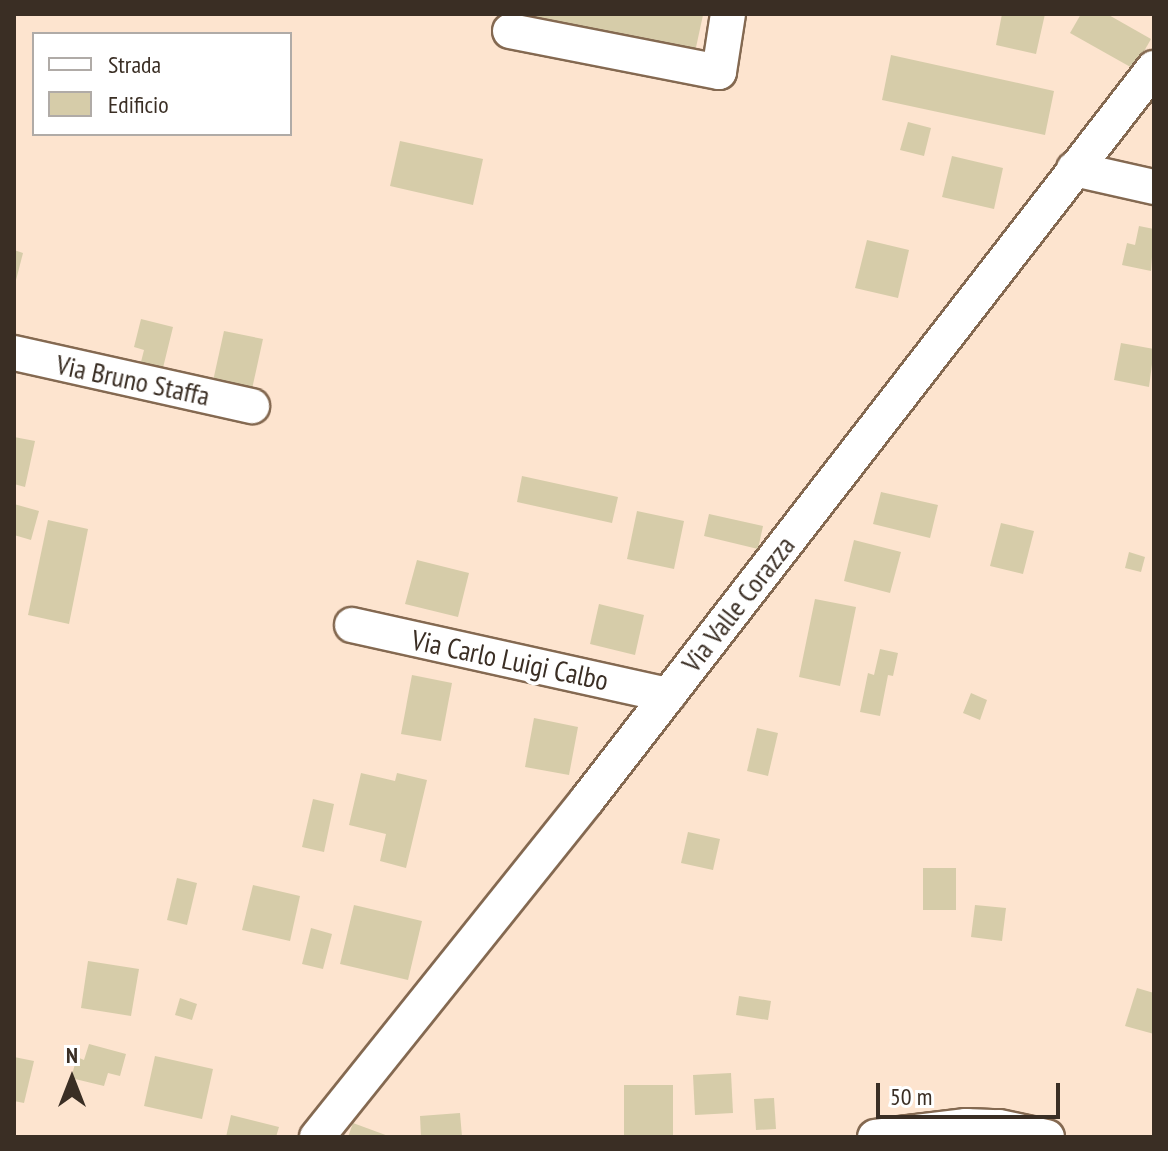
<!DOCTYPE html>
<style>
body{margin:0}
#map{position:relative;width:1168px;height:1151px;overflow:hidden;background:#fde4cf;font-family:"PT Sans Narrow",sans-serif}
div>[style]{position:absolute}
.building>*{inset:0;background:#d6cca9}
.roads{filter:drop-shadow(2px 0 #846951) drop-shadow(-2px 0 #846951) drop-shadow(0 2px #846951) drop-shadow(0 -2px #846951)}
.minor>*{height:34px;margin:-17px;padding:0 17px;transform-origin:17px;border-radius:17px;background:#fff}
span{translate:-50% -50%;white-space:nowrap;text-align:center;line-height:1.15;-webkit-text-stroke:8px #fff;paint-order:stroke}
.street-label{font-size:28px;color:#3a2e24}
.frame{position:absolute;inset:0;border:16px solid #3a2e24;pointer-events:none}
.legend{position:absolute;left:32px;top:32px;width:260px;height:104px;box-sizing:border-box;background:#fff;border:2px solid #b0aba7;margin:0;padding:10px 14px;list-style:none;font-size:24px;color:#3a2e24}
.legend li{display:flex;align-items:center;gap:16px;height:40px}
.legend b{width:40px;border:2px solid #b0aba7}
.north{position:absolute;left:32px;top:1039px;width:80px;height:80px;-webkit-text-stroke:6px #fff;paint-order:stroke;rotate:0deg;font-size:22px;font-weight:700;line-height:32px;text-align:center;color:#3a2e24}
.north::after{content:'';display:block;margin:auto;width:28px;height:36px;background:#3a2e24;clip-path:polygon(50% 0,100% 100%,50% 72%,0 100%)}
.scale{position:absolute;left:876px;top:1083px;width:184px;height:36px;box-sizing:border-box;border:4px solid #3a2e24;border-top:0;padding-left:10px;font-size:24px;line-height:28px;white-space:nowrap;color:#3a2e24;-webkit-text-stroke:6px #fff;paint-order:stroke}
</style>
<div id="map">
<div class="building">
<i style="clip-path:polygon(525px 14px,698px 14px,703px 15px,695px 52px)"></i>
<i style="clip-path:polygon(1002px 14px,1045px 14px,1036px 54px,996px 45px)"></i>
<i style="clip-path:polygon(1081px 14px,1107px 14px,1151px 39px,1134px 69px,1070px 33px)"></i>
<i style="clip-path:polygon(891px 55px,1054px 91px,1045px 135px,882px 100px)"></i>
<i style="clip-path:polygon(908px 122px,931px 128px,924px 156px,900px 150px)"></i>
<i style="clip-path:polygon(400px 141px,483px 159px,473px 205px,390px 186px)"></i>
<i style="clip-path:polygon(952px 156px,1003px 168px,994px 209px,942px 197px)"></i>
<i style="clip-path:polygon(1139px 226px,1154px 229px,1151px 271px,1122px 265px,1127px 243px,1135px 245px)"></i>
<i style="clip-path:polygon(867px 240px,909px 250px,898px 298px,855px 288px)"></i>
<i style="clip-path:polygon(14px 250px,23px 253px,15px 284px,14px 284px)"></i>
<i style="clip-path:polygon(141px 319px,173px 327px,161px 376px,139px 370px,144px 350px,134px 347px)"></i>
<i style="clip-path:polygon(224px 331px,263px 339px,252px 389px,213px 381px)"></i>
<i style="clip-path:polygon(1121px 343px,1154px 349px,1149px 387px,1114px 380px)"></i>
<i style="clip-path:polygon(14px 437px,35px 441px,25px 487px,14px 484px)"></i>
<i style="clip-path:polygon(522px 476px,618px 497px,612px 523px,517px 502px)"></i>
<i style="clip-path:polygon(881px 492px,938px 505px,930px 538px,873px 524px)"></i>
<i style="clip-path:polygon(14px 504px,39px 511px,31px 540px,14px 535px)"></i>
<i style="clip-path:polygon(637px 511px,684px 521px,674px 569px,627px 559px)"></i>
<i style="clip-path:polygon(709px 514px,763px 526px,758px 549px,704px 536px)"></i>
<i style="clip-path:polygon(48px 520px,88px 529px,69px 624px,28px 615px)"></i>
<i style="clip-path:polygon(1001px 523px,1034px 531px,1023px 574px,990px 566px)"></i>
<i style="clip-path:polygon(854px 540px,901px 552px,890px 593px,844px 581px)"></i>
<i style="clip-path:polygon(1129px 552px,1145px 557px,1141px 572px,1125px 568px)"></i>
<i style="clip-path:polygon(417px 560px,469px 573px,458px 617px,405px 604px)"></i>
<i style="clip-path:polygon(815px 599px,856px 607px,840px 686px,799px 677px)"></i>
<i style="clip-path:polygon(599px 604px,644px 615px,635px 655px,590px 644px)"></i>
<i style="clip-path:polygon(880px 649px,898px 653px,893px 676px,888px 675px,880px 716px,860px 712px,868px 673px,874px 675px)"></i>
<i style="clip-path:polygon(412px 675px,452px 683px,441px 741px,401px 734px)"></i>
<i style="clip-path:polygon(971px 693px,987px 700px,980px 720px,963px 713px)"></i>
<i style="clip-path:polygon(534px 718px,578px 727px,569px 775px,525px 767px)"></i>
<i style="clip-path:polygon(757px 728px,778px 733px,768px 776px,747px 771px)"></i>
<i style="clip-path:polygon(361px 773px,395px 781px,397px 773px,427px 780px,406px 868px,380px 861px,386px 834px,349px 825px)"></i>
<i style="clip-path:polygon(313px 799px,334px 804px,324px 852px,302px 847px)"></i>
<i style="clip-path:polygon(688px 832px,720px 839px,713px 870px,681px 863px)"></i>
<i style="clip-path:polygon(923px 868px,956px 868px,956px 910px,923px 910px)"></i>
<i style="clip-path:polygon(177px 878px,197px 883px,187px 925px,167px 920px)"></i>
<i style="clip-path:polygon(253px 885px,300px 896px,290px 941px,242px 930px)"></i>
<i style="clip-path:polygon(354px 905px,422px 921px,408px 980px,340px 964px)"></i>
<i style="clip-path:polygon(975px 905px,1006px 908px,1002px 941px,971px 937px)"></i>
<i style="clip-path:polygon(311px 928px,332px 934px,323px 969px,302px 964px)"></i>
<i style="clip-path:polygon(88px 961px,139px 969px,131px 1016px,81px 1008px)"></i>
<i style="clip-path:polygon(1137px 988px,1154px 993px,1154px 1034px,1125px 1026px)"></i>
<i style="clip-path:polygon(739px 996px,771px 1001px,768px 1020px,736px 1015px)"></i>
<i style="clip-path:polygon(180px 998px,197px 1004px,192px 1020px,175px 1015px)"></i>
<i style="clip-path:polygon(89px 1044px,126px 1054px,120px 1076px,108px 1073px,104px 1086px,71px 1078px,77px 1057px,84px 1060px)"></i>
<i style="clip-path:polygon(155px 1056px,213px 1069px,202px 1119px,144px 1106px)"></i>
<i style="clip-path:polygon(14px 1057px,34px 1061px,24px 1103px,14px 1101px)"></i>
<i style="clip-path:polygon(731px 1073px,733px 1113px,695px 1115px,693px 1075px)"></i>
<i style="clip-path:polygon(624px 1085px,673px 1085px,673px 1137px,624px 1137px)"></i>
<i style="clip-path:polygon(774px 1098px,776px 1129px,756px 1130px,754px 1099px)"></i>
<i style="clip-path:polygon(460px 1113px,462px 1137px,421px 1137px,420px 1116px)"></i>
<i style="clip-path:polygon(231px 1115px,279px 1127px,276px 1137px,226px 1137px)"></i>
<i style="clip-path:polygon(353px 1123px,391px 1137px,348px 1137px)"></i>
</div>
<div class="roads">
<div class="minor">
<i style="left:510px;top:31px;width:213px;rotate:11.1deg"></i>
<i style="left:719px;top:72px;width:59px;rotate:-81.2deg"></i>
<i style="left:1074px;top:169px;width:82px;rotate:12.7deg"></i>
<i style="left:14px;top:353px;width:244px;rotate:12.6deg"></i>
<i style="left:352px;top:625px;width:324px;rotate:12.5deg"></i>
<i style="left:317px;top:1137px;width:432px;rotate:-51.3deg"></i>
<i style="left:587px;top:800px;width:926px;rotate:-52.24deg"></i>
<i style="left:875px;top:1137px;width:92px;rotate:-6.9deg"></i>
<i style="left:966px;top:1126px;width:33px;rotate:2deg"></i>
<i style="left:999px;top:1127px;width:49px;rotate:11.8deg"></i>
</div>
</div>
<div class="street-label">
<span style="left:133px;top:380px;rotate:12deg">Via Bruno Staffa</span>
<span style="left:738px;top:604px;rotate:-52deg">Via Valle Corazza</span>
<span style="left:510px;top:660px;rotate:12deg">Via Carlo Luigi Calbo</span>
</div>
<div class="frame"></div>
<ul class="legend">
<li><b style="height:10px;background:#fff"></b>Strada</li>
<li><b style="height:22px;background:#d6cca9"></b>Edificio</li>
</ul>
<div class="north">N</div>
<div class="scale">50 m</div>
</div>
